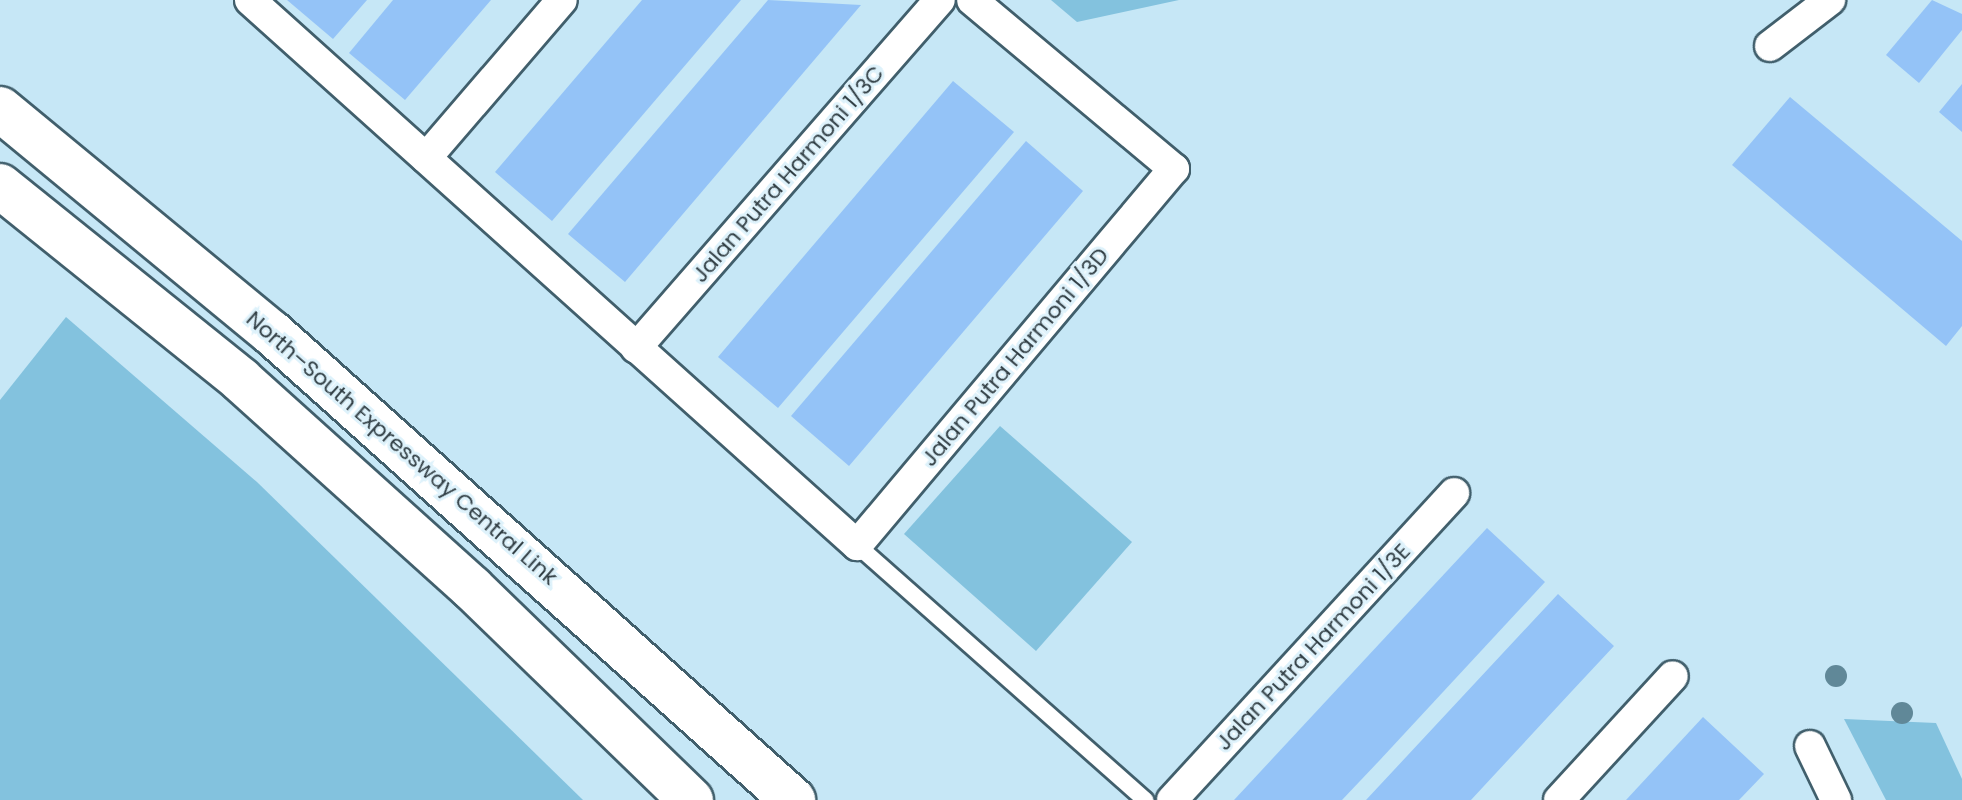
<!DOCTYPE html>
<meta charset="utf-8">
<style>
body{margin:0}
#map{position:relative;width:1962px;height:800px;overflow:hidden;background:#c6e7f6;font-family:Poppins,sans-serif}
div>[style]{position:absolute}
.green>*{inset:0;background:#83c2de}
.building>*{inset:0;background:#94c3f7}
.roads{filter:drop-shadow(2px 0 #415f6c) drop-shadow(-2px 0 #415f6c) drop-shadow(0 2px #415f6c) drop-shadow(0 -2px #415f6c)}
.lane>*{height:16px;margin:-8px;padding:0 8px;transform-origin:8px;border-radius:8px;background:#fff}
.street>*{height:30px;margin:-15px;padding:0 15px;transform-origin:15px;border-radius:15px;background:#fff}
.highway>*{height:44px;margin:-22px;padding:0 22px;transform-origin:22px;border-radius:22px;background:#fff}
.trees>*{width:22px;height:22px;margin:-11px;border-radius:50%;background:#608898}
span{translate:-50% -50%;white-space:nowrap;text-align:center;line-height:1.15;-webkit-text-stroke:6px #def2fb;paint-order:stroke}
.street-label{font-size:22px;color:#313e44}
</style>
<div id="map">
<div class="green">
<i style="clip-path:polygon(1051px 0,1179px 0,1077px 22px)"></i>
<i style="clip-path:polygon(66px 317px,257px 482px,583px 800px,0 800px,0 400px)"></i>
<i style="clip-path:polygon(1000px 426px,1132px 542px,1036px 651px,904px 534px)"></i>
<i style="clip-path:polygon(1844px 719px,1936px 723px,1962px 779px,1962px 800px,1886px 800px)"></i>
</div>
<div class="building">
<i style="clip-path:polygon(287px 0,367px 0,333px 39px)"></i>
<i style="clip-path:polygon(393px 0,491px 0,405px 100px,349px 53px)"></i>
<i style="clip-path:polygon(642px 0,741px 0,552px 221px,495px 172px)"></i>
<i style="clip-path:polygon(768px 0,861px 5px,625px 282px,568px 234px)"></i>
<i style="clip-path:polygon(1932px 0,1962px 14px,1962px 30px,1919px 83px,1886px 55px)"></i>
<i style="clip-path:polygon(953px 81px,1014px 132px,778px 408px,718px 357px)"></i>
<i style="clip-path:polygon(1962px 84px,1962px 132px,1939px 112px)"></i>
<i style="clip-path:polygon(1790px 97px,1962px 241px,1962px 326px,1946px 346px,1732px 165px)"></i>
<i style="clip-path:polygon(1026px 141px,1083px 191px,849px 466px,791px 416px)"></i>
<i style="clip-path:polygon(1487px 528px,1545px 582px,1379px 761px,1342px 800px,1234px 800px)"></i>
<i style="clip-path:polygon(1558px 594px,1614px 646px,1572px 691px,1471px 800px,1366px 800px)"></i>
<i style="clip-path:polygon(1703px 717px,1764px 774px,1739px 800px,1626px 800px)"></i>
</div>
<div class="roads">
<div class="lane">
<i style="left:857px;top:545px;width:385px;rotate:41.5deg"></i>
</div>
<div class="street">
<i style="left:250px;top:0;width:816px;rotate:41.92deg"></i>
<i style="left:857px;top:545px;width:492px;rotate:-49.9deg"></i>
<i style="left:1174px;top:169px;width:263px;rotate:-140.1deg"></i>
<i style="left:1770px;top:46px;width:76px;rotate:-37.5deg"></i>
<i style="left:426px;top:158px;width:208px;rotate:-49.3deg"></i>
<i style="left:636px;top:348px;width:462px;rotate:-48.9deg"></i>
<i style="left:1810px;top:746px;width:60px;rotate:64.3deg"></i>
<i style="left:1172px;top:800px;width:417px;rotate:-47.4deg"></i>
<i style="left:1559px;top:800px;width:168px;rotate:-47.4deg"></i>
</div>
<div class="highway">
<i style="left:0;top:109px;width:352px;rotate:39.5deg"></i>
<i style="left:272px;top:333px;width:700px;rotate:41.87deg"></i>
<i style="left:0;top:186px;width:309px;rotate:38.8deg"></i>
<i style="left:241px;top:380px;width:311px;rotate:42deg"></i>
<i style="left:472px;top:588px;width:305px;rotate:44.1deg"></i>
</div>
</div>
<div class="trees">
<i style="left:1836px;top:676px"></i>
<i style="left:1902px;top:713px"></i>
</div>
<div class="street-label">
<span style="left:788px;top:174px;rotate:-49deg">Jalan Putra Harmoni 1/3C</span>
<span style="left:1015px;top:357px;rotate:-50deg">Jalan Putra Harmoni 1/3D</span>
<span style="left:402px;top:448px;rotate:41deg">North–South Expressway Central Link</span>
<span style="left:1313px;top:647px;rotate:-47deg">Jalan Putra Harmoni 1/3E</span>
</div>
</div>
